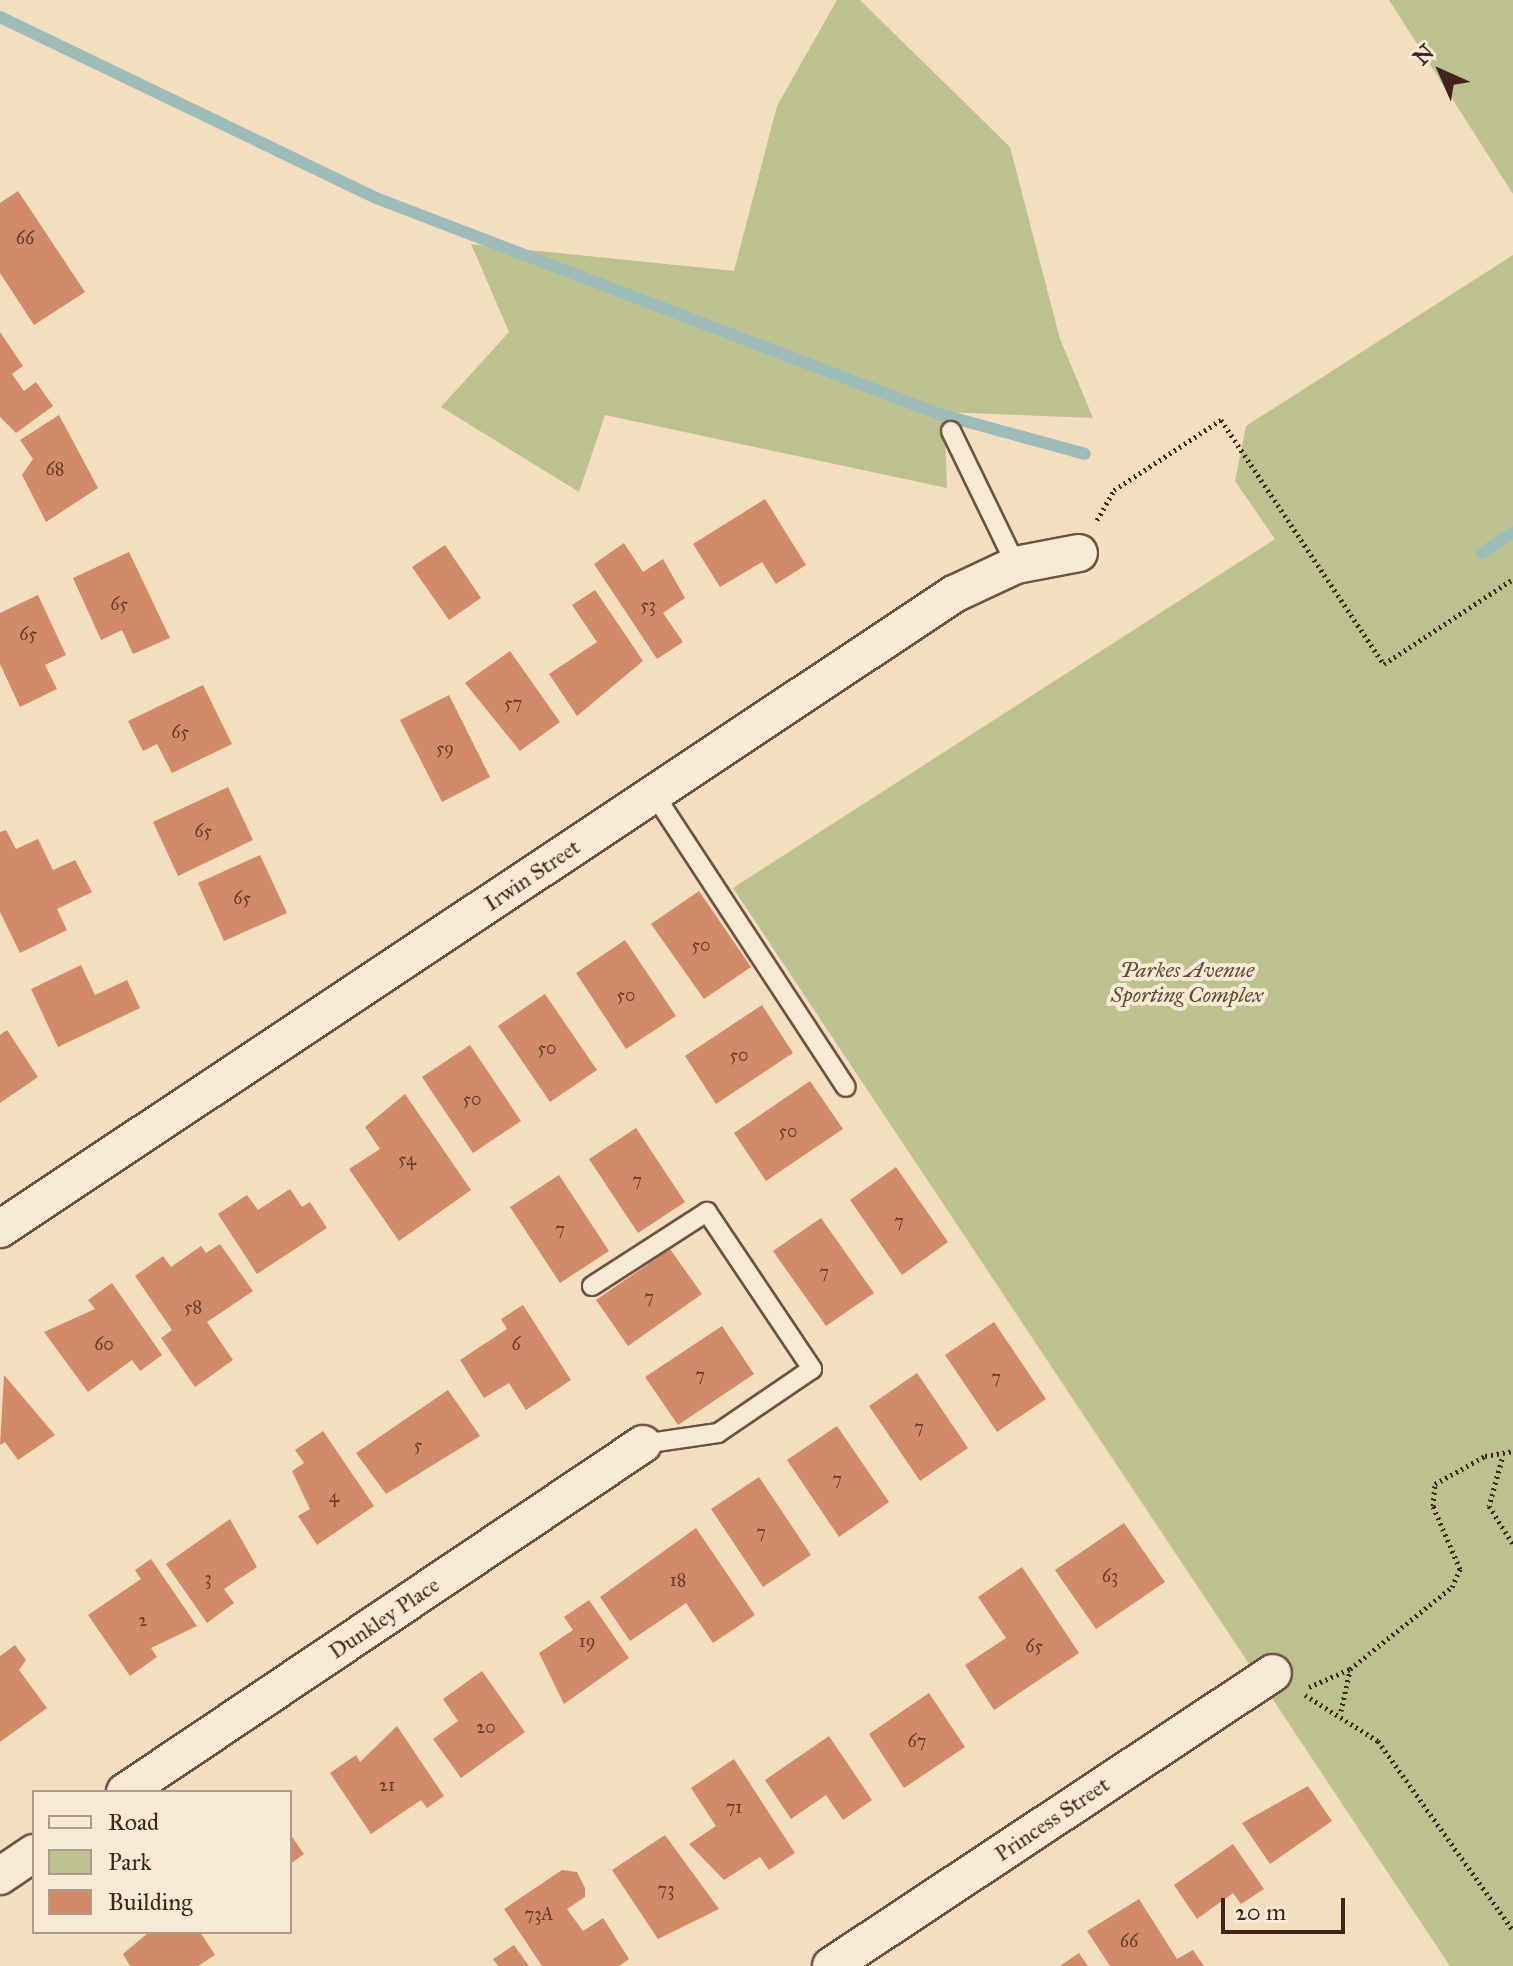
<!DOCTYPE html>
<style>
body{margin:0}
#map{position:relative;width:1513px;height:1966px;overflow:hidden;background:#f3debf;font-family:"IM FELL Great Primer",serif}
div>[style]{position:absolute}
.green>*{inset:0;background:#bdc190}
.stream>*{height:12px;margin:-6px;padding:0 6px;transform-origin:6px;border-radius:6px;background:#9dbbb8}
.building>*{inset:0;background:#d28b69}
.path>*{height:5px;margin-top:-2.5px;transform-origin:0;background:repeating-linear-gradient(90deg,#41251b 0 2px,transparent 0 6px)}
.roads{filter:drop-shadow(2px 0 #6e5344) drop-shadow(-2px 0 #6e5344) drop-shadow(0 2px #6e5344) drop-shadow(0 -2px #6e5344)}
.lane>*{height:18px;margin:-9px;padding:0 9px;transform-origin:9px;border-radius:9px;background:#f7ead5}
.street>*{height:36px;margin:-18px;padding:0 18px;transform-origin:18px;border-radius:18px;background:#f7ead5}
span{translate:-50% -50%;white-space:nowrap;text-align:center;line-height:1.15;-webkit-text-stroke:8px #f7ead5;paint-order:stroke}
.number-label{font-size:18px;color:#653e2e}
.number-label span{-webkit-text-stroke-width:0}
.street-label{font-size:22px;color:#41251b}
.park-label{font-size:22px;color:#604c38;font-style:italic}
.legend{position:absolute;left:32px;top:1790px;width:260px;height:144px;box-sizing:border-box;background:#f7ead5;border:2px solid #ae9b8b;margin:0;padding:10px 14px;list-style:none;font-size:24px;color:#41251b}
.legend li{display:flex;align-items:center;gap:16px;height:40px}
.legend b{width:40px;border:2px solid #ae9b8b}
.north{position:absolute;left:1401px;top:32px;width:80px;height:80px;-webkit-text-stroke:6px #f7ead5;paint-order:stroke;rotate:315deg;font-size:22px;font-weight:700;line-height:32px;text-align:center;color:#41251b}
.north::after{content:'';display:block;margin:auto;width:28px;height:36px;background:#41251b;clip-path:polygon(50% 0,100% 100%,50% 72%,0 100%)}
.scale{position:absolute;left:1221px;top:1898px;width:124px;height:36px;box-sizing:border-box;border:4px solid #41251b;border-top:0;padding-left:10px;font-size:24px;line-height:28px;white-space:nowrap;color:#41251b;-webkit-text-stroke:6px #f7ead5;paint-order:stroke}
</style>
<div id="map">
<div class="green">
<i style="clip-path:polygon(837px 0,860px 0,1010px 147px,1060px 339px,1093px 418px,944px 412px,947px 488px,605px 415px,579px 492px,441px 407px,509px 332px,471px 244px,734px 271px,777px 106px)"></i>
<i style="clip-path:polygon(1389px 0,1513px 0,1513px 194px)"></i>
<i style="clip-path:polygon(1513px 255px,1513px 1966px,1450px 1966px,733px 888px,1275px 539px,1235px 481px,1246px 426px)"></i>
</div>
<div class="stream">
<i style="left:0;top:17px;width:417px;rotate:25.7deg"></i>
<i style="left:376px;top:198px;width:603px;rotate:20.99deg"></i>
<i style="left:939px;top:414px;width:151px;rotate:15.3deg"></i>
<i style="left:1482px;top:553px;width:37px;rotate:-34deg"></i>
</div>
<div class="building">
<i style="clip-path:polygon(18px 191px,85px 292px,34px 325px,0 273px,0 203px)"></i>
<i style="clip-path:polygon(0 332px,23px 366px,12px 374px,24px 391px,36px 382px,53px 406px,16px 433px,0 417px)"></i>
<i style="clip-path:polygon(59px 415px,98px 488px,46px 522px,22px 475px,33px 459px,20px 440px)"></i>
<i style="clip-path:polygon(765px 499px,806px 565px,776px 584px,762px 562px,720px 587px,693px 544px)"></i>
<i style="clip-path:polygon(624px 543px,643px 572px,663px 559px,685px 598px,663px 613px,683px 642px,657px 659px,594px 564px)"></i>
<i style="clip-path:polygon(445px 545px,481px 598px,449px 620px,412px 567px)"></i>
<i style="clip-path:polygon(129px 552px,170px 638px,133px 654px,122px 630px,101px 640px,73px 578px)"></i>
<i style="clip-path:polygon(595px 590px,643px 661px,577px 716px,549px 674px,597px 642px,572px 605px)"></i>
<i style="clip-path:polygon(38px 595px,66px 655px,45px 665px,57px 689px,20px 707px,0 664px,0 613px)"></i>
<i style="clip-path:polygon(510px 651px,560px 722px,520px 751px,465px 683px)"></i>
<i style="clip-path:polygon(203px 685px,232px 744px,172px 773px,157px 744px,143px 751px,128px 721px)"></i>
<i style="clip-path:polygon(449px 695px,490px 777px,442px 802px,400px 720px)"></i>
<i style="clip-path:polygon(228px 787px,253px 840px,178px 876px,153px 822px)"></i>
<i style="clip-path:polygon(6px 830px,16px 849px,38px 839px,53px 870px,75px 860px,92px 892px,57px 909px,67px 930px,20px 953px,0 912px,0 832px)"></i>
<i style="clip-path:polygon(260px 855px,287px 913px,224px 941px,198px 883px)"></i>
<i style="clip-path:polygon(699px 891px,751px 967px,704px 999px,651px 924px)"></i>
<i style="clip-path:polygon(625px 940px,676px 1016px,626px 1049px,576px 973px)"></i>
<i style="clip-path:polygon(81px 965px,95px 995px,127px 980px,140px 1008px,58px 1047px,31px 989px)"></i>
<i style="clip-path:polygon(545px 994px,597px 1070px,550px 1102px,498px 1026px)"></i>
<i style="clip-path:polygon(762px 1005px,793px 1053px,716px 1104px,685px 1056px)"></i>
<i style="clip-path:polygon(7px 1030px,38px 1077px,0 1103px,0 1035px)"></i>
<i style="clip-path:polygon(470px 1045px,521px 1121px,473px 1153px,422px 1077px)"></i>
<i style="clip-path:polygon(810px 1081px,843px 1129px,766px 1181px,734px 1133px)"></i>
<i style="clip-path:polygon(405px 1094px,471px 1190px,399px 1241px,349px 1169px,380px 1149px,365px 1127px)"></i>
<i style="clip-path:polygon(636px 1128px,685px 1202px,638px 1233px,589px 1159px)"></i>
<i style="clip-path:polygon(896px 1167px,948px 1242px,902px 1275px,850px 1200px)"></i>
<i style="clip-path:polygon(559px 1175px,609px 1251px,560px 1283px,510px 1207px)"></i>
<i style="clip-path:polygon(290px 1189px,302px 1207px,310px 1202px,327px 1228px,257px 1274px,218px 1214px,247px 1195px,258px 1210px)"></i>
<i style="clip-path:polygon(821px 1218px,874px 1293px,826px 1326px,773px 1251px)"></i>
<i style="clip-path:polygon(220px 1244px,253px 1291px,207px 1322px,233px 1360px,195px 1387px,161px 1338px,172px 1330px,135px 1276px,163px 1256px,171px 1267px,201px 1246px,206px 1253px)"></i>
<i style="clip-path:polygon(670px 1249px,702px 1294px,628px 1346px,596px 1300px)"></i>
<i style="clip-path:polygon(112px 1283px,162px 1355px,140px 1371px,132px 1360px,88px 1392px,44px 1332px,95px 1309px,88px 1300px)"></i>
<i style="clip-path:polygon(523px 1305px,571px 1380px,526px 1410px,509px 1383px,484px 1398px,460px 1360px,507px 1329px,501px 1319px)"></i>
<i style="clip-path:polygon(994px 1322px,1046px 1399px,997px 1432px,945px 1355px)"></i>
<i style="clip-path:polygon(722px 1326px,754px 1374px,678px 1425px,645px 1377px)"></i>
<i style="clip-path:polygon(917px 1373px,968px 1448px,920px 1481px,869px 1406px)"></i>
<i style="clip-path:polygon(4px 1375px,55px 1435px,18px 1460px,5px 1442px,0 1445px)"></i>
<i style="clip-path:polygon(448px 1390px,480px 1436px,386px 1494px,356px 1453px)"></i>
<i style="clip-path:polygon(837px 1426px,889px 1502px,839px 1537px,787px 1460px)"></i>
<i style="clip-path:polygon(323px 1431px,374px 1506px,317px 1545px,298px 1516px,310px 1509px,292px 1471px,304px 1463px,295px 1450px)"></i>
<i style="clip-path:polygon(759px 1477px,811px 1555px,763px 1587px,711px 1509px)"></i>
<i style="clip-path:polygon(230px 1519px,257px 1567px,224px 1589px,234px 1603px,207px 1623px,166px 1564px)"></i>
<i style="clip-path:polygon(1124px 1523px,1165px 1582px,1096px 1629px,1055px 1570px)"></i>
<i style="clip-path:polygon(696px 1528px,755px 1615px,713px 1643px,686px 1603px,630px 1641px,600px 1597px)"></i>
<i style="clip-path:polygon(151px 1559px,197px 1626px,151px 1648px,157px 1657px,130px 1676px,88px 1615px,141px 1579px,135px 1570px)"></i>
<i style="clip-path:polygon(1022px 1567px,1079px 1653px,994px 1710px,965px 1665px,1006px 1638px,978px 1597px)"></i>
<i style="clip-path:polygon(589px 1600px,629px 1658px,564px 1704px,539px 1653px,573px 1630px,564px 1617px)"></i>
<i style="clip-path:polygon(15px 1645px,26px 1660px,19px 1670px,47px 1708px,0 1742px,0 1656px)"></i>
<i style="clip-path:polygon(482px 1671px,525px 1732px,461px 1778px,433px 1739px,458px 1721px,443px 1699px)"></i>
<i style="clip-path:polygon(929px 1693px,965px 1747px,904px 1788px,869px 1734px)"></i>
<i style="clip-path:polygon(397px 1726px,444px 1796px,427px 1808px,421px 1800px,371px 1834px,330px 1773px,356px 1755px,360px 1762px)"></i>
<i style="clip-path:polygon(829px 1736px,872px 1800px,843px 1820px,826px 1795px,791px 1819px,765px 1780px)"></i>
<i style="clip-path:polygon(734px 1759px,795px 1853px,769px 1870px,760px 1857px,724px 1880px,689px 1844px,716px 1826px,691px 1788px)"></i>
<i style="clip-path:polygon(1308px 1786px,1332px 1821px,1270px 1864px,1242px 1823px)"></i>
<i style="clip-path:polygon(290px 1834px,304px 1854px,290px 1864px)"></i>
<i style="clip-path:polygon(665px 1835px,719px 1909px,658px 1939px,612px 1870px)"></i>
<i style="clip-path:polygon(1233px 1844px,1264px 1889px,1241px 1904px,1233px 1893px,1197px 1919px,1174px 1885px)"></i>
<i style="clip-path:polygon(562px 1870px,577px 1872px,585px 1888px,585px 1897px,567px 1909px,583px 1931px,603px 1918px,629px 1959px,619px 1966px,542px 1966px,504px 1909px)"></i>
<i style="clip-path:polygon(1139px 1899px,1177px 1959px,1193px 1950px,1204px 1966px,1110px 1966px,1087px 1931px)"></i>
<i style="clip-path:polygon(149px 1932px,200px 1932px,215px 1955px,198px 1966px,130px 1966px,123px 1954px)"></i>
<i style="clip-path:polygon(514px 1945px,529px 1966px,498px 1966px,493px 1959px)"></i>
<i style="clip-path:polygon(1079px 1953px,1088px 1966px,1060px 1966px)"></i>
</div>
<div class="path">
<i style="left:1097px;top:520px;width:34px;rotate:-60deg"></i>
<i style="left:1114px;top:490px;width:128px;rotate:-33.2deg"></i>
<i style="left:1221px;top:420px;width:293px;rotate:56.3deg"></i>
<i style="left:1384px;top:664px;width:154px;rotate:-33.4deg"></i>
<i style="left:1502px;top:1459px;width:49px;rotate:105.5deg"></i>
<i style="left:1489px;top:1506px;width:45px;rotate:57.7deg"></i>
<i style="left:1309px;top:1687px;width:45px;rotate:-23.7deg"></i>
<i style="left:1350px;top:1669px;width:131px;rotate:-38.8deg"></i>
<i style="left:1452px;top:1587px;width:20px;rotate:-66deg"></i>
<i style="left:1460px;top:1569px;width:69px;rotate:-113.2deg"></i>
<i style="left:1433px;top:1506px;width:22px;rotate:-85deg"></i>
<i style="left:1435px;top:1484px;width:57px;rotate:-29.2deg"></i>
<i style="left:1485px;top:1456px;width:28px;rotate:-10deg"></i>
<i style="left:1305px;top:1695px;width:86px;rotate:32.2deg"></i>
<i style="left:1378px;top:1741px;width:232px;rotate:54.5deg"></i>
<i style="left:1341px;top:1711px;width:42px;rotate:-77.6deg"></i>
</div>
<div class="roads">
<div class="lane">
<i style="left:951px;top:431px;width:149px;rotate:64.1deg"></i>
<i style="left:654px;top:794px;width:350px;rotate:56.8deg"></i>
<i style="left:592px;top:1286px;width:137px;rotate:-32.8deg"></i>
<i style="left:707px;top:1212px;width:189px;rotate:56.2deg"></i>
<i style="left:812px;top:1369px;width:114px;rotate:145.8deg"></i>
<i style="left:718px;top:1433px;width:76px;rotate:171.7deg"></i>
</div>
<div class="street">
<i style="left:0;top:1229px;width:1146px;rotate:-33.65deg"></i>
<i style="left:954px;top:594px;width:68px;rotate:-25.1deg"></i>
<i style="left:1016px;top:565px;width:64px;rotate:-10.8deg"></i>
<i style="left:125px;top:1792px;width:624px;rotate:-33.89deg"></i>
<i style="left:0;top:1876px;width:41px;rotate:-34.1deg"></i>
<i style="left:831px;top:1966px;width:530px;rotate:-33.54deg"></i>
</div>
</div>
<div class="number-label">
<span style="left:25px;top:238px">66</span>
<span style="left:55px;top:469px">68</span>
<span style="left:119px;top:604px">65</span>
<span style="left:648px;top:605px">53</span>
<span style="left:28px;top:634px">65</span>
<span style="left:513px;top:703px">57</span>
<span style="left:180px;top:732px">65</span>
<span style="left:445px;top:748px">59</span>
<span style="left:203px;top:831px">65</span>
<span style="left:242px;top:898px">65</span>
<span style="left:701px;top:945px">50</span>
<span style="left:626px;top:995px">50</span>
<span style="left:547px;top:1048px">50</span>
<span style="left:739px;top:1055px">50</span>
<span style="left:472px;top:1099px">50</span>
<span style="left:788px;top:1131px">50</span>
<span style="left:407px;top:1159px">54</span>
<span style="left:637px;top:1180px">7</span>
<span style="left:899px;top:1221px">7</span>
<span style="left:560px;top:1229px">7</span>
<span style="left:824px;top:1272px">7</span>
<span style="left:649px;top:1297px">7</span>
<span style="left:193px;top:1307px">58</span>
<span style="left:104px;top:1344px">60</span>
<span style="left:516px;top:1344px">6</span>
<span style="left:700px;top:1375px">7</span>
<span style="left:996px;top:1377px">7</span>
<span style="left:919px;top:1427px">7</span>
<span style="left:418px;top:1445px">5</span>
<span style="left:837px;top:1479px">7</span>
<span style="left:334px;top:1496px">4</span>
<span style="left:761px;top:1532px">7</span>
<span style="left:1110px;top:1576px">63</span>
<span style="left:208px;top:1578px">3</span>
<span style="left:678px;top:1580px">18</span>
<span style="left:143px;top:1620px">2</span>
<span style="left:587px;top:1641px">19</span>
<span style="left:1034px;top:1646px">65</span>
<span style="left:486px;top:1727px">20</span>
<span style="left:917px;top:1741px">67</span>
<span style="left:387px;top:1785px">21</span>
<span style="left:734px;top:1807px">71</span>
<span style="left:666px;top:1889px">73</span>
<span style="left:539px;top:1914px">73A</span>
<span style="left:1129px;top:1941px">66</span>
</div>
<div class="street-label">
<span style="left:532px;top:875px;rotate:-34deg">Irwin Street</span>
<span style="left:384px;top:1618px;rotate:-34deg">Dunkley Place</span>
<span style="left:1052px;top:1819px;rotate:-34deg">Princess Street</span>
</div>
<div class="park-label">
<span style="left:1187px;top:982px">Parkes Avenue<br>Sporting Complex</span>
</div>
<ul class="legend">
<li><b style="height:10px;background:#f7ead5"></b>Road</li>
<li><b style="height:22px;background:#bdc190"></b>Park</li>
<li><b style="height:22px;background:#d28b69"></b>Building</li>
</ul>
<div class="north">N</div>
<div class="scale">20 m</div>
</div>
